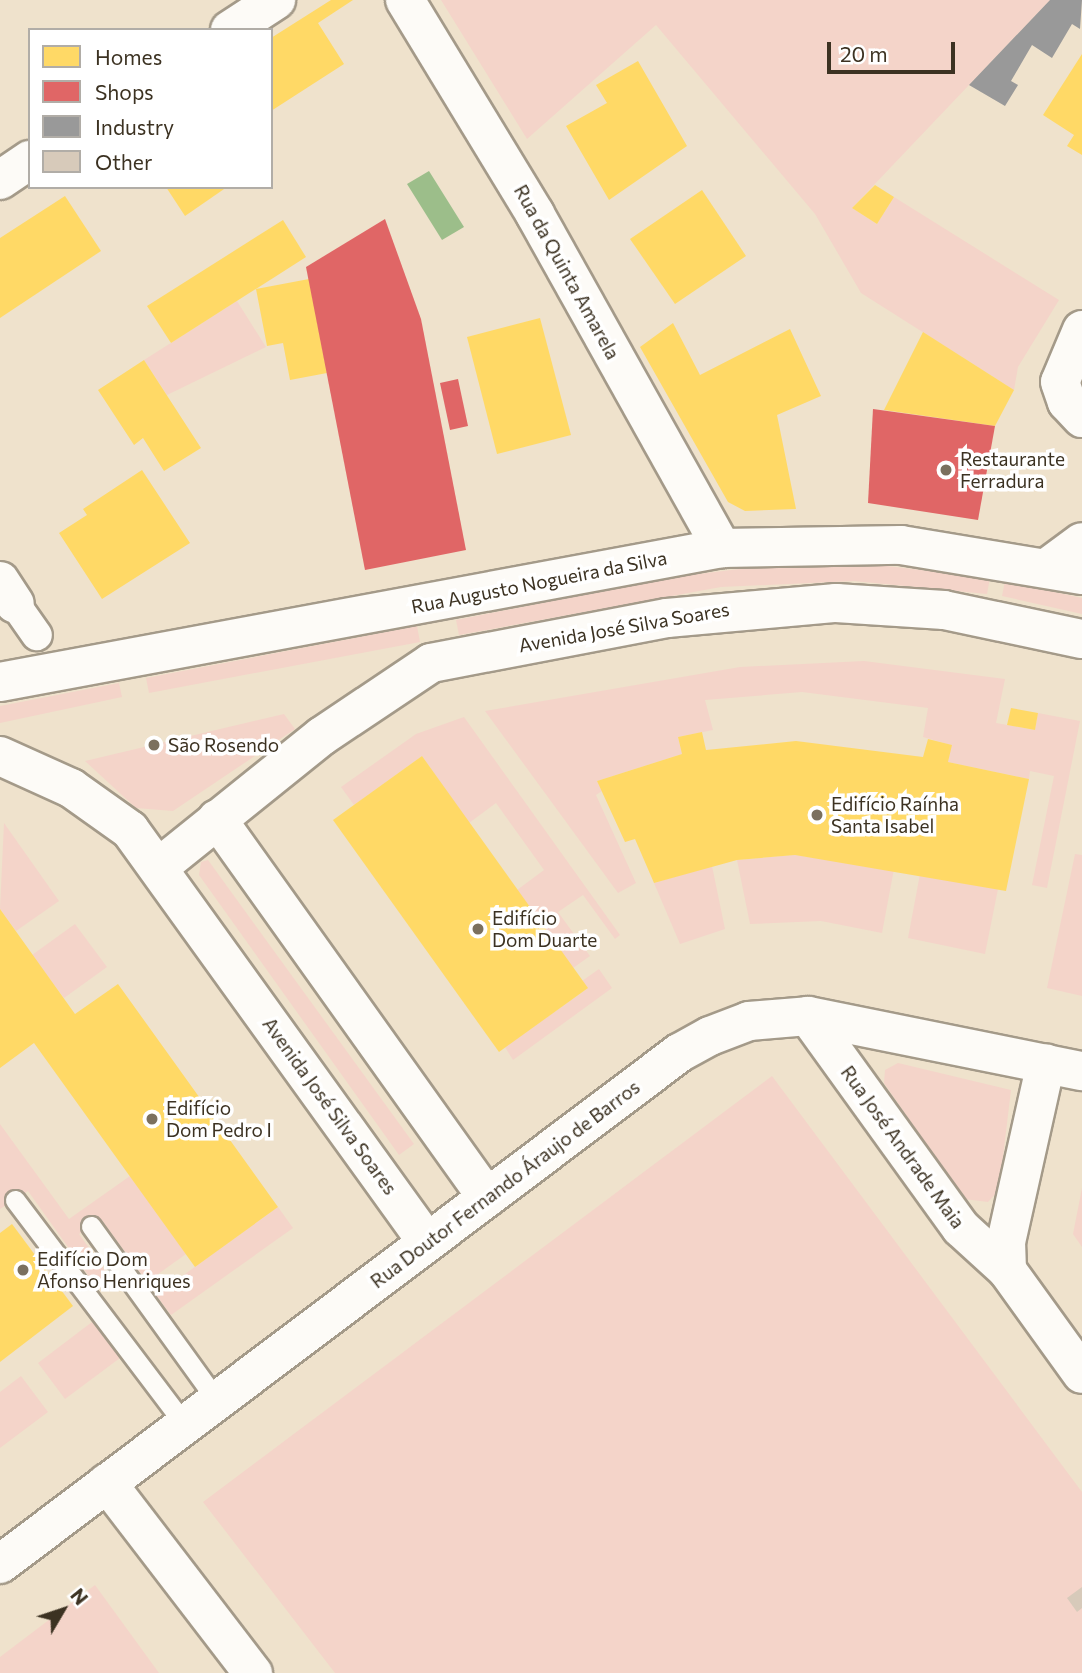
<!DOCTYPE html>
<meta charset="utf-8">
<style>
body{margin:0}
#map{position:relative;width:1082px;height:1673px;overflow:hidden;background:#efe2cc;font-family:Commissioner,sans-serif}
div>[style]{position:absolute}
.green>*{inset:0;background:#f4d4c9}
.water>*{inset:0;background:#9cbe8a}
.homes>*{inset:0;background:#ffd966}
.shops>*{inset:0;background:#e06666}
.industry>*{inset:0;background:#999}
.building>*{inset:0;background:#d7caba}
.roads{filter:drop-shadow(2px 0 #a49a89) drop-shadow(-2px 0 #a49a89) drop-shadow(0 2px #a49a89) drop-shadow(0 -2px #a49a89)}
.service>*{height:19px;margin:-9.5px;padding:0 9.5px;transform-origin:9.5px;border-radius:9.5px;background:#fdfbf7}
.pedestrian>*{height:30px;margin:-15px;padding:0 15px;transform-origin:15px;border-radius:15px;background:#fdfbf7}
.minor>*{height:38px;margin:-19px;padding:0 19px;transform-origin:19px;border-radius:19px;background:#fdfbf7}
.tertiary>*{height:38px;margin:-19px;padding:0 19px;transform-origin:19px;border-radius:19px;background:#fdfbf7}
.secondary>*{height:38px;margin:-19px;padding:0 19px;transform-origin:19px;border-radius:19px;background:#fdfbf7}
.dots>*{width:19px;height:19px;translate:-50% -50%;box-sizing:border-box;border:4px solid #fff;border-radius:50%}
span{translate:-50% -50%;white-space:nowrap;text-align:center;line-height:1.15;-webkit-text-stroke:7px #fff;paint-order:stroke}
.street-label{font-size:19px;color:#3c3222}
.poi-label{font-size:19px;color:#3c3222}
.left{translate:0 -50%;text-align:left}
.legend{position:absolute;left:28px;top:28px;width:245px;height:161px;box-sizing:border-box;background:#fff;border:2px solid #b1ada7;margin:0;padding:9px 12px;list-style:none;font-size:21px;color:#3c3222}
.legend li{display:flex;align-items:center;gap:14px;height:35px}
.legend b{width:35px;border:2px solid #b1ada7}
.north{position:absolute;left:28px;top:1575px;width:70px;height:70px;-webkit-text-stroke:5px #fff;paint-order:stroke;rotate:51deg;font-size:19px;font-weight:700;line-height:28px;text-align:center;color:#3c3222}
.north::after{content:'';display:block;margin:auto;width:24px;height:32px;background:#3c3222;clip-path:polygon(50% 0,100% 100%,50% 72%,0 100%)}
.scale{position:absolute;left:827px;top:42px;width:128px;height:32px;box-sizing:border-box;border:4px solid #3c3222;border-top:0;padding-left:9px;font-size:21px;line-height:24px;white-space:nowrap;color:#3c3222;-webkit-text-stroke:5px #fff;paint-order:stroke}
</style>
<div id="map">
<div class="green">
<i style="clip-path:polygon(441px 0,1050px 0,852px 208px,877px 224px,894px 197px,1059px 300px,1018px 367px,1014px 390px,861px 293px,815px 214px,656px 25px,527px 139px)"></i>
<i style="clip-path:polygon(237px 301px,266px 347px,167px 395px,144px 360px)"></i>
<i style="clip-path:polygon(773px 565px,878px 565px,990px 578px,987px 594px,854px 581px,721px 587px,459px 635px,456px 620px,674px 577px)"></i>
<i style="clip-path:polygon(1005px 581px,1082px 598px,1082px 614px,1002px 596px)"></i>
<i style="clip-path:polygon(417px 626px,420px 642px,149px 693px,146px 678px)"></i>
<i style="clip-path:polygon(864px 661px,1005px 679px,996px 723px,1035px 730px,1038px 713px,1080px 721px,1047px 888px,1032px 885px,1054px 776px,1030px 771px,1029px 779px,948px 762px,951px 745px,923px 737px,928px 708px,802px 692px,705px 700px,713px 730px,678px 737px,682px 754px,597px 781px,602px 791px,596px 795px,636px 883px,618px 893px,485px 711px,740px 667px)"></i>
<i style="clip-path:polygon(119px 683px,122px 697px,0 723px,0 706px)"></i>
<i style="clip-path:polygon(284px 714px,295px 729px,173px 811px,136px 808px,85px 761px)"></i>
<i style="clip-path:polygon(464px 717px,620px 935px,615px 939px,583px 895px,558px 912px,590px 956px,573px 968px,517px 890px,544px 870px,496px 803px,469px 823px,422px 756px,354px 805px,341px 787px,416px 734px)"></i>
<i style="clip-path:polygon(4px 823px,59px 901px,16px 931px,0 909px)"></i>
<i style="clip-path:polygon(1075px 854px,1082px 855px,1082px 996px,1047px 988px)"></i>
<i style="clip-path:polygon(795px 855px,894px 869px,882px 933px,821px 921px,750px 924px,737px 860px)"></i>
<i style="clip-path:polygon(208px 860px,414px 1144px,399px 1155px,199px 875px,201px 862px)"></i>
<i style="clip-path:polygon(712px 866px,725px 929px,680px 944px,654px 883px)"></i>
<i style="clip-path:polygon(920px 874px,998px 889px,985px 954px,908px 938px)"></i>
<i style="clip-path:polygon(75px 924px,107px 967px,64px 998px,32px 955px)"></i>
<i style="clip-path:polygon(599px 969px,612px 988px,513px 1060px,505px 1047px,587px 989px,582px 981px)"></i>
<i style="clip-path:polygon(898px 1063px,1011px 1090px,999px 1190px,988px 1202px,964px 1199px,884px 1083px,885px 1070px)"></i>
<i style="clip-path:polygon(772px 1076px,1082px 1492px,1082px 1673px,335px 1673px,203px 1502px)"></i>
<i style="clip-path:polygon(0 1124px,69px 1219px,130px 1176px,186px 1254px,147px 1282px,101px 1219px,79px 1234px,111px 1279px,98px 1289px,28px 1191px,0 1209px)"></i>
<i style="clip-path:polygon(1082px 1188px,1082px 1247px,1073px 1234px)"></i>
<i style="clip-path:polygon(278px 1207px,293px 1228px,171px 1315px,156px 1295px)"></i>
<i style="clip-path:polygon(92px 1322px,120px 1358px,65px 1399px,38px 1363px)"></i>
<i style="clip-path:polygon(21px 1376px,48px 1412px,0 1448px,0 1392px)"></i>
<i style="clip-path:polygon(95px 1585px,159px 1673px,0 1673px,0 1657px)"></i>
</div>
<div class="water">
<i style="clip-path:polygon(429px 171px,464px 227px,442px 240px,407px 184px)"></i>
</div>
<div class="homes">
<i style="clip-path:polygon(331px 0,353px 0,318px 23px,344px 64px,271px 111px,271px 38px)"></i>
<i style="clip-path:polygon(1082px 54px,1082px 155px,1067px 146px,1074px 135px,1043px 115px)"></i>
<i style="clip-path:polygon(638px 61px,687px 146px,609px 200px,566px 126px,607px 103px,596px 85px)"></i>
<i style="clip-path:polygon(875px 185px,894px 197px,877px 224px,852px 208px)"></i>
<i style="clip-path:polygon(166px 187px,227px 187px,185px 216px)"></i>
<i style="clip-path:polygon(702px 190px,746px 256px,675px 304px,630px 239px)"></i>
<i style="clip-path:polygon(65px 196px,101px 251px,0 318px,0 238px)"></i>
<i style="clip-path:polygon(283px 220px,306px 257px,171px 343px,147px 306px)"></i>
<i style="clip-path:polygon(309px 279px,327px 373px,290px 380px,283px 343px,267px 346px,256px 289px)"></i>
<i style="clip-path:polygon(540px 318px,571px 435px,497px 454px,467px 337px)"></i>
<i style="clip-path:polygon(673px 323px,700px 375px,790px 329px,821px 396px,777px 415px,796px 509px,745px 511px,728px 502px,640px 347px)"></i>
<i style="clip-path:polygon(923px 332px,1014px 390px,995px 426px,884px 410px)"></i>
<i style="clip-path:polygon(144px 360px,201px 448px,164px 471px,143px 438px,134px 445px,98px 390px)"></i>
<i style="clip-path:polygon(142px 470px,190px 543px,102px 599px,59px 533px,87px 515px,83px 509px)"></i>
<i style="clip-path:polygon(1011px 708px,1038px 713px,1035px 730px,1007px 725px)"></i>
<i style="clip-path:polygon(702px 732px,706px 750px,796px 741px,923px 757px,928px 739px,952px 745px,948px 762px,1029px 779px,1006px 891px,795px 855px,737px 860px,654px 883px,635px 839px,625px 842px,597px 781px,682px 754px,678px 737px)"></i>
<i style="clip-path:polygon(422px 756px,588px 988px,499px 1052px,333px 820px)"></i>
<i style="clip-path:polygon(0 909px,75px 1014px,118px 984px,278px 1207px,195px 1267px,34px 1043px,0 1068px)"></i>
<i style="clip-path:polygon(12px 1224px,73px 1306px,0 1362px,0 1233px)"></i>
</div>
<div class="shops">
<i style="clip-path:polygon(385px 219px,421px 319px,466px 550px,365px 570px,306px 267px)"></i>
<i style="clip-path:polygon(458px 379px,468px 426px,450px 430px,440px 383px)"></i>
<i style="clip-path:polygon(873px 409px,995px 426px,978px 520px,868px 503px)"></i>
</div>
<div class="industry">
<i style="clip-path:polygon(1050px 0,1082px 0,1080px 29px,1072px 24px,1052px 58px,1032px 45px,1011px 81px,1018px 85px,1005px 106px,969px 85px)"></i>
</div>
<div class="building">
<i style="clip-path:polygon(1082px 1587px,1082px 1608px,1077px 1612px,1067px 1598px)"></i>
</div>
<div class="roads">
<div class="service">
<i style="left:15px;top:1200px;width:282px;rotate:52.9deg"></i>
<i style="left:91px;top:1226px;width:216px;rotate:54.2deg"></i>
</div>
<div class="pedestrian">
<i style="left:15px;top:604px;width:38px;rotate:55deg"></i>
</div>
<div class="minor">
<i style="left:405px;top:0;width:250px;rotate:58.7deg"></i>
<i style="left:535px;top:214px;width:383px;rotate:60.8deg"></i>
<i style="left:230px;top:30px;width:55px;rotate:-33.1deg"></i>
<i style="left:0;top:180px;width:36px;rotate:-34deg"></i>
<i style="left:1082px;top:330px;width:56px;rotate:112.9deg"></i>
<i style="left:1060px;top:382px;width:21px;rotate:71deg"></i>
<i style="left:1067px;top:402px;width:22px;rotate:47deg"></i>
<i style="left:0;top:581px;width:27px;rotate:57deg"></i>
<i style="left:0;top:756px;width:78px;rotate:24.3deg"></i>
<i style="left:71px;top:788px;width:72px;rotate:35.4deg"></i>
<i style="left:130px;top:830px;width:508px;rotate:54.21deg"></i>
<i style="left:217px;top:819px;width:465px;rotate:54.5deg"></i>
<i style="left:159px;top:867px;width:209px;rotate:-38.8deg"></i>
<i style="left:322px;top:736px;width:131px;rotate:-33.8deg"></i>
<i style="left:431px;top:663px;width:240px;rotate:-10.8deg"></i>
<i style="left:667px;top:618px;width:170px;rotate:-5.1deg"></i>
<i style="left:836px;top:603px;width:108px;rotate:3.7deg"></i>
<i style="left:944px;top:610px;width:141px;rotate:11.9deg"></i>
<i style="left:808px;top:1016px;width:261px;rotate:54.2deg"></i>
<i style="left:961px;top:1228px;width:62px;rotate:42.4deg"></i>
<i style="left:1007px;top:1270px;width:128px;rotate:54.2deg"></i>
<i style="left:1007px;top:1270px;width:28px;rotate:-92deg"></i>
<i style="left:1006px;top:1242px;width:183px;rotate:-77.4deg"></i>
<i style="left:107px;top:1483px;width:240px;rotate:52.5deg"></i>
<i style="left:0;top:1564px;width:850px;rotate:-36.96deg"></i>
<i style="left:679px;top:1053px;width:35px;rotate:-29deg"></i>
<i style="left:710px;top:1036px;width:42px;rotate:-21deg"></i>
<i style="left:749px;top:1021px;width:59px;rotate:-4.8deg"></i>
<i style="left:808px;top:1016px;width:279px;rotate:11.4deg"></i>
</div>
<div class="tertiary">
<i style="left:1048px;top:567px;width:42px;rotate:-36.3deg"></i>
</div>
<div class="secondary">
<i style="left:0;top:682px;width:734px;rotate:-10.51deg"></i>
<i style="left:722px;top:548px;width:179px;rotate:-1deg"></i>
<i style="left:901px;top:545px;width:183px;rotate:9.4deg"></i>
</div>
</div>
<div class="dots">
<i style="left:946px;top:470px;background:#7b705e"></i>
<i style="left:154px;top:745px;background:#7b705e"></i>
<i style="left:817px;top:815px;background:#7b705e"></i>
<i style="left:478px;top:929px;background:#7b705e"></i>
<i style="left:152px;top:1119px;background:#7b705e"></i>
<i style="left:23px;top:1270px;background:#7b705e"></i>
</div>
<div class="street-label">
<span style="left:567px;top:272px;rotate:61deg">Rua da Quinta Amarela</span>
<span style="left:539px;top:582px;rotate:-11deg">Rua Augusto Nogueira da Silva</span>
<span style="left:624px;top:627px;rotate:-10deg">Avenida José Silva Soares</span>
<span style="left:330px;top:1106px;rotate:54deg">Avenida José Silva Soares</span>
<span style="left:903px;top:1147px;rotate:54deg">Rua José Andrade Maia</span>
<span style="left:505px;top:1184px;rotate:-37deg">Rua Doutor Fernando Áraujo de Barros</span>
</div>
<div class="poi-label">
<span class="left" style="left:960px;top:470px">Restaurante<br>Ferradura</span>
<span class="left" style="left:168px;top:745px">São Rosendo</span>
<span class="left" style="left:831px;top:815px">Edifício Raínha<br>Santa Isabel</span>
<span class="left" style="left:492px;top:929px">Edifício<br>Dom Duarte</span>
<span class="left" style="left:166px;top:1119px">Edifício<br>Dom Pedro I</span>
<span class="left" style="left:37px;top:1270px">Edifício Dom<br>Afonso Henriques</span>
</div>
<ul class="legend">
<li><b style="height:19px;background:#ffd966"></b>Homes</li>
<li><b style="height:19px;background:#e06666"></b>Shops</li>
<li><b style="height:19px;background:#999"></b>Industry</li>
<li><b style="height:19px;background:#d7caba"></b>Other</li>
</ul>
<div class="north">N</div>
<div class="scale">20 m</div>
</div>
